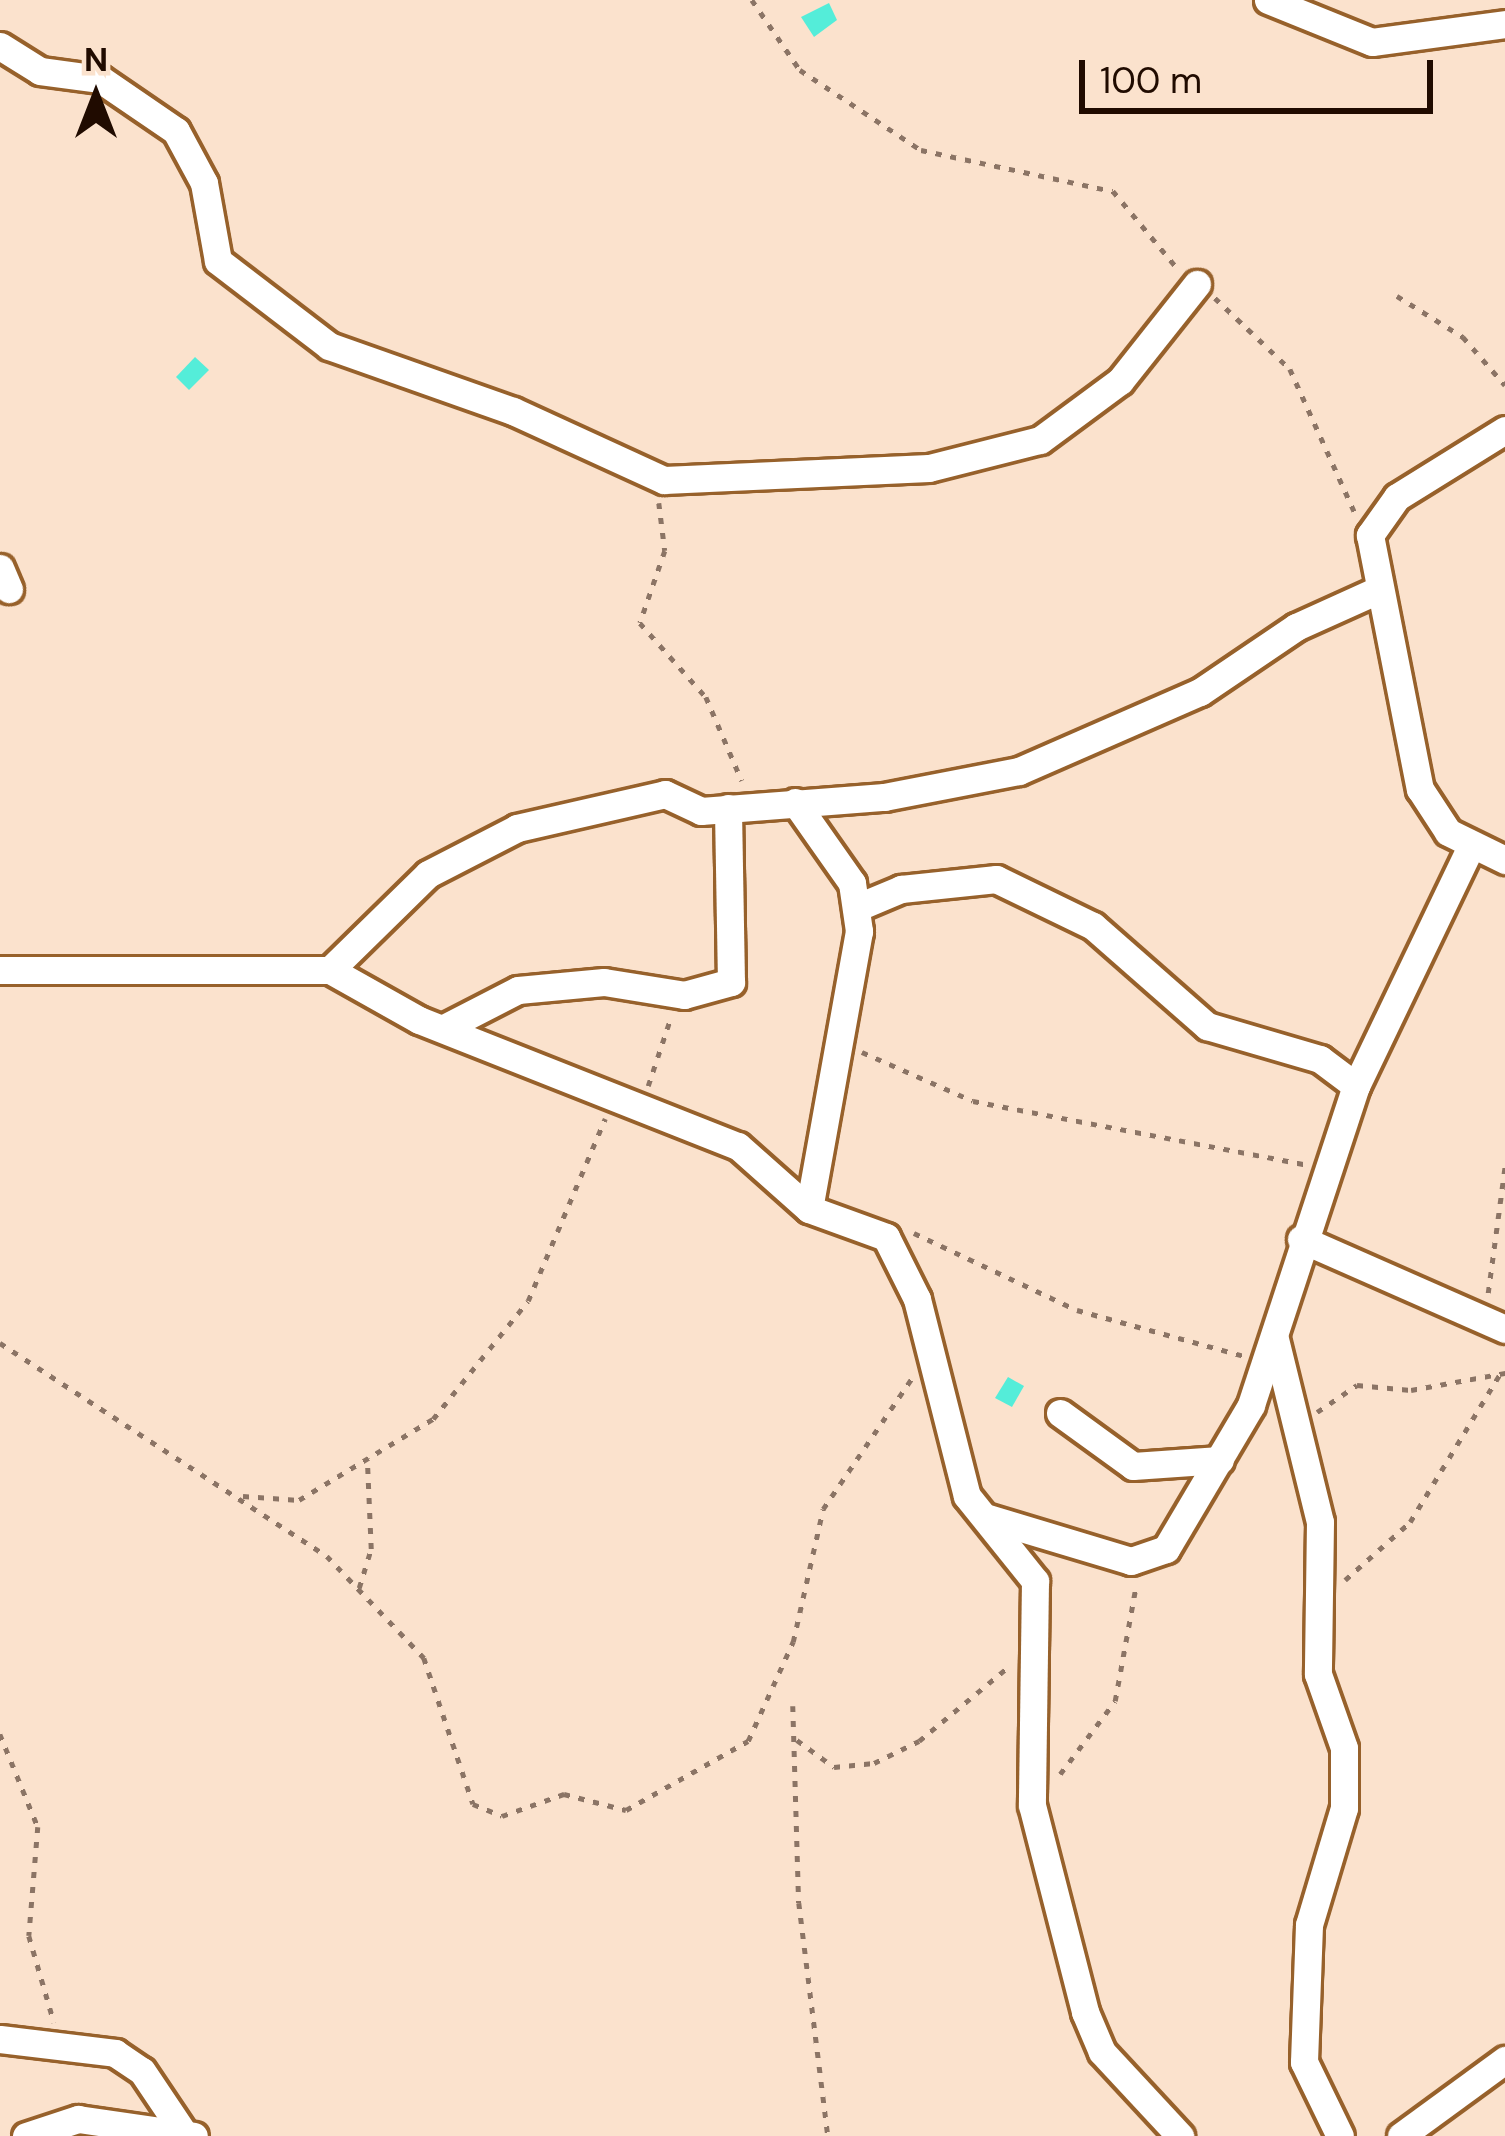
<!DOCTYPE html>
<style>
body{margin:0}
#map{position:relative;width:1505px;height:2136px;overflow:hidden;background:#fbe2cd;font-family:"DM Sans",sans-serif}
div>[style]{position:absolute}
.building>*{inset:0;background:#54edd9}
.path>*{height:4.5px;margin-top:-2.25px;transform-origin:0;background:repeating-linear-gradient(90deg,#8b7465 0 6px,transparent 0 15px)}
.roads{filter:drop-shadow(3px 0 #97612b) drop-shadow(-3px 0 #97612b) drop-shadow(0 3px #97612b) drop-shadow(0 -3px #97612b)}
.minor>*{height:27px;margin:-13.5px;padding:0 13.5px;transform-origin:13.5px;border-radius:13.5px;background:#fff}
span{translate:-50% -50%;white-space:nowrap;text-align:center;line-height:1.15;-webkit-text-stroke:9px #fbe2cd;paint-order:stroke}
.north{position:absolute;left:36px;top:36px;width:120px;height:120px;-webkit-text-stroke:9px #fbe2cd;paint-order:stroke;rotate:0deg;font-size:33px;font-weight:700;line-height:48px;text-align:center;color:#200b00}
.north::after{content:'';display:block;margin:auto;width:42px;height:54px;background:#200b00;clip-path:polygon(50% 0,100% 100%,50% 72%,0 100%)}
.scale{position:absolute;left:1079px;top:60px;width:354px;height:54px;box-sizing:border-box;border:6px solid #200b00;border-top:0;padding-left:15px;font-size:36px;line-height:42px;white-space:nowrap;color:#200b00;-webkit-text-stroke:9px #fbe2cd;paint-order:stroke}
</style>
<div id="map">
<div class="building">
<i style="clip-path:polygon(829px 3px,837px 20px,814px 37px,801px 17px)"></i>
<i style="clip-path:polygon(195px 357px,209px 370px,189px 390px,176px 377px)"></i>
<i style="clip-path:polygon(1008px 1377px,1024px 1386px,1012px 1407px,995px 1398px)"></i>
</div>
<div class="path">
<i style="left:752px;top:0;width:85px;rotate:55.6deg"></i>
<i style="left:800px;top:70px;width:145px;rotate:33.5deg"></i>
<i style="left:921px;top:150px;width:196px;rotate:12.1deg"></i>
<i style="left:1113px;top:191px;width:102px;rotate:50.2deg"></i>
<i style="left:1397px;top:296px;width:78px;rotate:31.8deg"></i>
<i style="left:1463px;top:337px;width:64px;rotate:48.8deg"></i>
<i style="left:1215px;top:298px;width:103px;rotate:43.4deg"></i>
<i style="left:1290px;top:369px;width:160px;rotate:65.7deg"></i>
<i style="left:659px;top:503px;width:48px;rotate:82.9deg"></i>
<i style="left:665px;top:551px;width:76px;rotate:109.1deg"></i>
<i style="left:640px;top:623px;width:99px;rotate:48.3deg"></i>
<i style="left:706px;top:697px;width:91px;rotate:66.8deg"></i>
<i style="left:862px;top:1052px;width:121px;rotate:23.8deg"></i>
<i style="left:973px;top:1101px;width:340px;rotate:10.8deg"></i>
<i style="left:648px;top:1086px;width:73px;rotate:-71.6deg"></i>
<i style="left:914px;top:1233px;width:180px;rotate:25.3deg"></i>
<i style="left:1077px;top:1310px;width:173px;rotate:15.4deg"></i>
<i style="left:1488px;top:1293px;width:128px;rotate:-82.4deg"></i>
<i style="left:0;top:1343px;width:390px;rotate:33.1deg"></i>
<i style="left:327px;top:1556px;width:141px;rotate:46.4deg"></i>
<i style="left:424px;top:1658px;width:154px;rotate:71.4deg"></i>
<i style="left:473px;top:1804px;width:31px;rotate:22deg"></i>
<i style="left:502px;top:1816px;width:66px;rotate:-19.5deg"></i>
<i style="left:564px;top:1794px;width:64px;rotate:14.5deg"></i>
<i style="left:626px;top:1810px;width:140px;rotate:-29.5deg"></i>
<i style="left:748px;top:1741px;width:109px;rotate:-65.6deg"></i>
<i style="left:793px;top:1642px;width:136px;rotate:-77.3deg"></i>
<i style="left:823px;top:1509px;width:158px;rotate:-55.8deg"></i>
<i style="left:1317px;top:1412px;width:48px;rotate:-34deg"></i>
<i style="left:1357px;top:1385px;width:54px;rotate:5.3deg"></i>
<i style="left:1411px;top:1390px;width:96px;rotate:-10.3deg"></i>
<i style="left:243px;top:1496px;width:56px;rotate:4.1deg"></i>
<i style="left:299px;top:1500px;width:157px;rotate:-31.2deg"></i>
<i style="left:433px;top:1419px;width:151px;rotate:-51.2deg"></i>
<i style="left:528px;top:1301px;width:198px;rotate:-67.1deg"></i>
<i style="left:1345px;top:1580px;width:87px;rotate:-41.7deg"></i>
<i style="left:1410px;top:1522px;width:173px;rotate:-58.7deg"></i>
<i style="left:359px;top:1588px;width:41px;rotate:-72.9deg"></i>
<i style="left:371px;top:1549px;width:91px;rotate:-92.5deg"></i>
<i style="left:793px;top:1706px;width:197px;rotate:88.3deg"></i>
<i style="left:799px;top:1903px;width:235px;rotate:82.9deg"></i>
<i style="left:0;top:1734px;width:100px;rotate:67.8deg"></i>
<i style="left:38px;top:1827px;width:109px;rotate:94.7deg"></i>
<i style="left:29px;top:1936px;width:90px;rotate:73.8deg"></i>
<i style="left:797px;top:1740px;width:46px;rotate:36.1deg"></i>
<i style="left:834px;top:1767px;width:40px;rotate:-5.7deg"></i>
<i style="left:874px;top:1763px;width:50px;rotate:-26.1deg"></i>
<i style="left:919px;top:1741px;width:116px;rotate:-39.7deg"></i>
<i style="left:1060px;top:1774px;width:91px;rotate:-53deg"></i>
<i style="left:1115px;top:1701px;width:118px;rotate:-79.7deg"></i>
</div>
<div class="roads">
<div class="minor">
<i style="left:1268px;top:0;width:112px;rotate:22deg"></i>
<i style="left:1372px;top:42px;width:134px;rotate:-7.7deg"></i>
<i style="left:0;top:46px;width:47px;rotate:32deg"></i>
<i style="left:40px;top:71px;width:61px;rotate:7.6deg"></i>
<i style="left:100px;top:79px;width:92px;rotate:34.4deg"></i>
<i style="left:176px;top:131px;width:59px;rotate:61.7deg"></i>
<i style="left:204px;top:183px;width:79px;rotate:79.8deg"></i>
<i style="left:218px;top:261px;width:140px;rotate:37.4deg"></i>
<i style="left:329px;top:346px;width:195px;rotate:19.5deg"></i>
<i style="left:513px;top:411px;width:166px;rotate:24.6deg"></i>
<i style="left:664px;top:480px;width:265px;rotate:-2.6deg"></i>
<i style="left:929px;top:468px;width:114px;rotate:-14.2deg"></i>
<i style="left:1040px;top:440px;width:99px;rotate:-36.4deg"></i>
<i style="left:1120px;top:381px;width:124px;rotate:-51.6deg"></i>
<i style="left:1505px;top:430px;width:127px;rotate:148.2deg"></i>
<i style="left:1397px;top:497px;width:47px;rotate:125.4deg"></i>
<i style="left:1370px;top:535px;width:259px;rotate:78.9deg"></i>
<i style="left:1420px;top:789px;width:51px;rotate:56.9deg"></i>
<i style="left:1448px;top:832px;width:64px;rotate:26.2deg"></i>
<i style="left:0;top:568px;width:23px;rotate:67deg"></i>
<i style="left:795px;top:802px;width:99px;rotate:54.9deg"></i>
<i style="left:852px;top:883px;width:49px;rotate:81.7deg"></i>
<i style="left:859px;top:931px;width:282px;rotate:100.2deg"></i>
<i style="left:858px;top:907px;width:47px;rotate:-22.7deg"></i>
<i style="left:901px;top:889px;width:96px;rotate:-6deg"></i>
<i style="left:996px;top:879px;width:108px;rotate:25.9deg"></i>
<i style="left:1093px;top:926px;width:152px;rotate:41.3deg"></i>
<i style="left:1207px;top:1026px;width:118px;rotate:16.3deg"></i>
<i style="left:1320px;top:1059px;width:45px;rotate:36.9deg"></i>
<i style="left:0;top:970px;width:330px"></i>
<i style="left:330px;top:970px;width:102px;rotate:29.3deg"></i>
<i style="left:419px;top:1020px;width:343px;rotate:21.6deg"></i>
<i style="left:738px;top:1146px;width:95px;rotate:41.6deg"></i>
<i style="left:809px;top:1209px;width:82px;rotate:20deg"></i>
<i style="left:886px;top:1237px;width:69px;rotate:63.4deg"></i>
<i style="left:917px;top:1299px;width:203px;rotate:75.8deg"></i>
<i style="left:967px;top:1496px;width:109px;rotate:51.3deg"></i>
<i style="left:1035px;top:1581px;width:224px;rotate:90.8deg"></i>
<i style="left:1032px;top:1805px;width:214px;rotate:75.6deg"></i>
<i style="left:1085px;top:2012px;width:43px;rotate:67deg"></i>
<i style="left:1102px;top:2052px;width:115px;rotate:47.1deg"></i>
<i style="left:330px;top:970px;width:137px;rotate:-44.4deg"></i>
<i style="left:428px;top:874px;width:100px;rotate:-27.3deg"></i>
<i style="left:517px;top:828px;width:152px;rotate:-12.9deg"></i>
<i style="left:665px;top:794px;width:40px;rotate:25deg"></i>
<i style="left:701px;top:811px;width:184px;rotate:-4.4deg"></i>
<i style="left:884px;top:797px;width:137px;rotate:-10.9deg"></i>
<i style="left:1019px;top:771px;width:197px;rotate:-23.6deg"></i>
<i style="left:1200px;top:692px;width:116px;rotate:-34.1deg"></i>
<i style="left:1296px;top:627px;width:92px;rotate:-24.3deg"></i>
<i style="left:444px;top:1028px;width:83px;rotate:-27.2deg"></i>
<i style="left:518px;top:990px;width:86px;rotate:-5.3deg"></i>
<i style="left:604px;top:982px;width:81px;rotate:9.2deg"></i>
<i style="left:684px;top:995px;width:49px;rotate:-15.5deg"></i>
<i style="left:731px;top:982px;width:174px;rotate:-91deg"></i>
<i style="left:1301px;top:1239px;width:223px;rotate:23.8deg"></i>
<i style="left:1275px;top:1339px;width:188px;rotate:76.2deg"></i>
<i style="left:1320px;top:1522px;width:152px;rotate:90.8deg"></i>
<i style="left:1318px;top:1674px;width:78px;rotate:70.6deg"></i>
<i style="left:1344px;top:1748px;width:60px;rotate:90deg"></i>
<i style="left:1344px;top:1808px;width:122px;rotate:106.7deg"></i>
<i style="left:1309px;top:1925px;width:137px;rotate:92.1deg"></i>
<i style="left:1304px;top:2062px;width:82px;rotate:64.1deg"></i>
<i style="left:1060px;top:1413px;width:90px;rotate:36deg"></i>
<i style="left:1133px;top:1466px;width:87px;rotate:-3.9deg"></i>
<i style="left:988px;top:1518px;width:149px;rotate:16.7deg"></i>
<i style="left:1131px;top:1561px;width:37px;rotate:-19deg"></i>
<i style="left:1166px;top:1549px;width:167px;rotate:-59.4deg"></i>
<i style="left:1251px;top:1405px;width:336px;rotate:-71.8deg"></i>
<i style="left:1356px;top:1086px;width:264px;rotate:-64.4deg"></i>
<i style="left:0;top:2039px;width:116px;rotate:6.9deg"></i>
<i style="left:115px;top:2053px;width:32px;rotate:34deg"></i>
<i style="left:142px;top:2071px;width:77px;rotate:56.1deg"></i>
<i style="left:26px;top:2136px;width:55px;rotate:-18.1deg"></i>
<i style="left:78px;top:2119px;width:117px;rotate:8.3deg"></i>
<i style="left:1401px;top:2136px;width:129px;rotate:-36.2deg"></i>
</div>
</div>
<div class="north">N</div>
<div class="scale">100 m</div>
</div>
